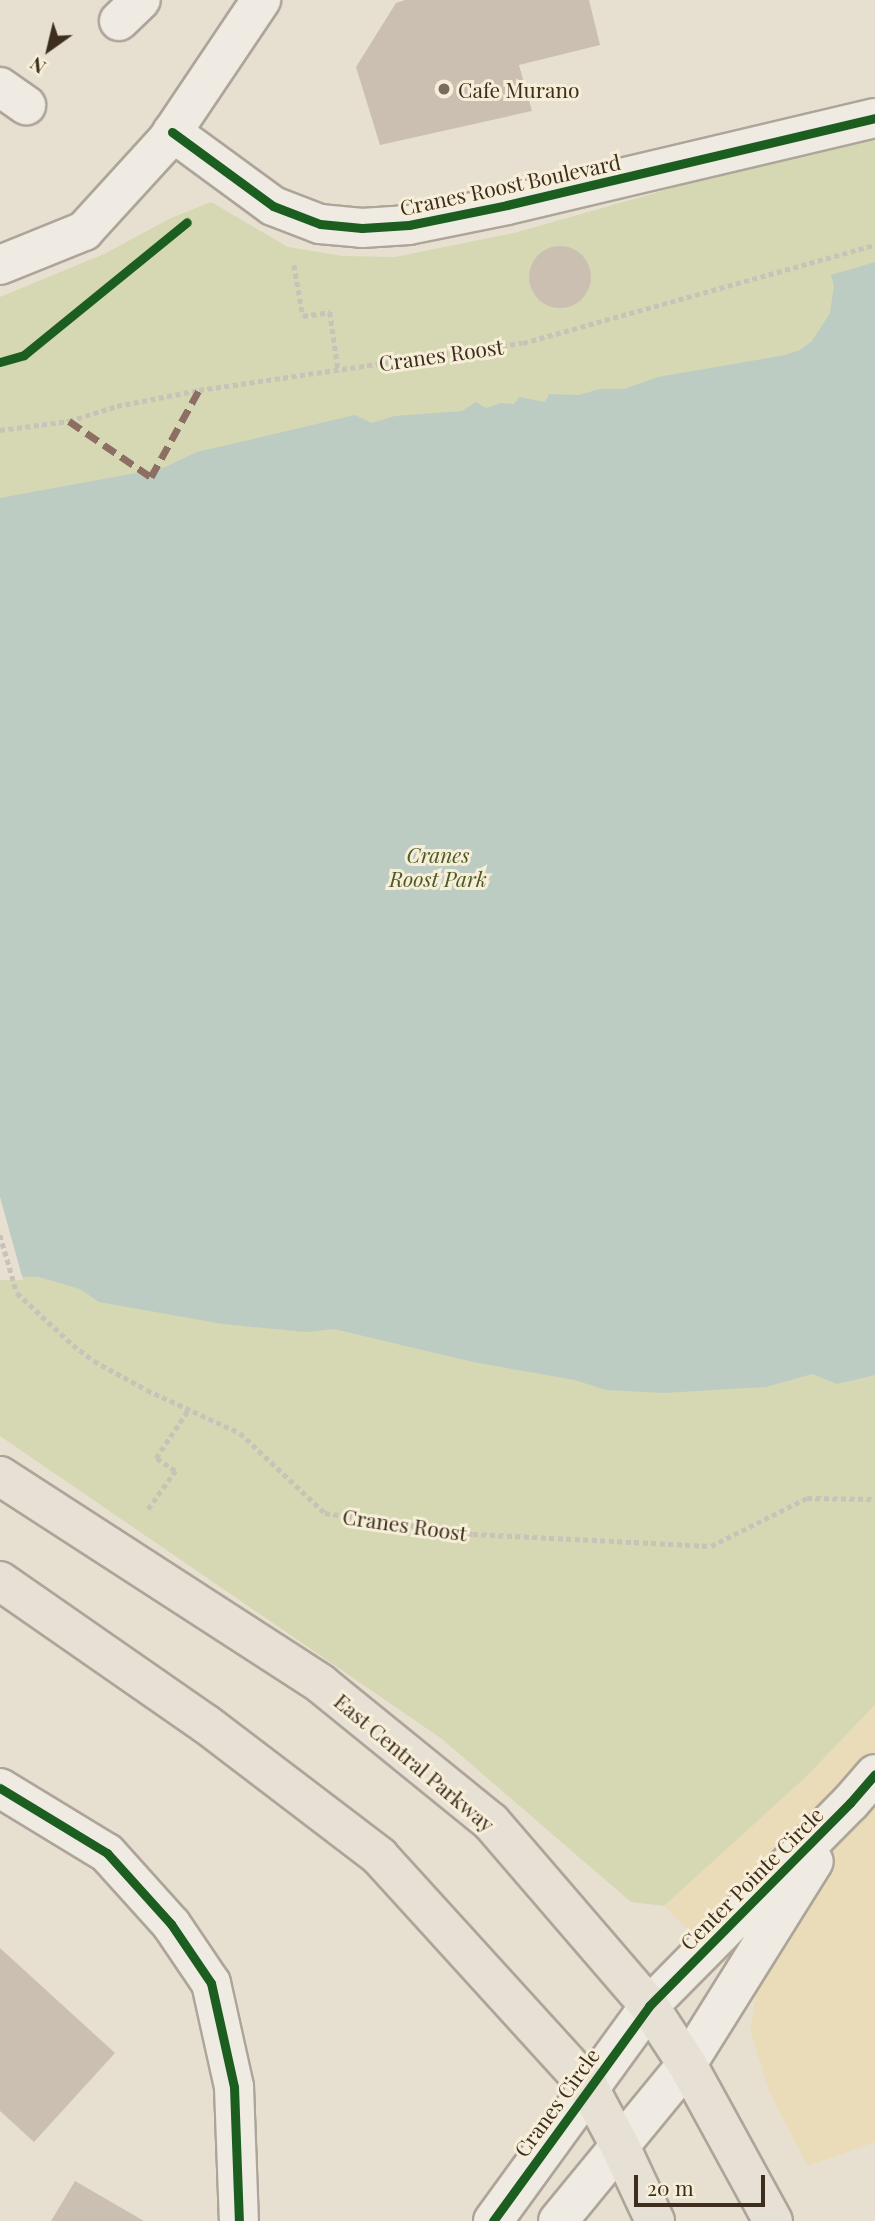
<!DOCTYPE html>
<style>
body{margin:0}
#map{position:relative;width:875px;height:2221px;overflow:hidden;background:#e7e0d1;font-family:"Playfair Display",serif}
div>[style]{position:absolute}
.green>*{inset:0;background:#d6d7b3}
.sand>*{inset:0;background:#eadcb9}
.water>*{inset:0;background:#bcccc2}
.pier>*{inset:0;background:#e7e0d1}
.building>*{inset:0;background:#cbbfb2}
.round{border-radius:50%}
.path>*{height:4.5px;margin-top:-2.25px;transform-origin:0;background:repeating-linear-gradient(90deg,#c8c2b9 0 5px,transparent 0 8.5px)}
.roads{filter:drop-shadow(2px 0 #ada599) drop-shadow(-2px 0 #ada599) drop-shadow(0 2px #ada599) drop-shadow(0 -2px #ada599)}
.minor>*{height:38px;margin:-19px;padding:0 19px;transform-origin:19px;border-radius:19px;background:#efebe3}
.major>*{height:38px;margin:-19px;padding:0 19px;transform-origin:19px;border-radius:19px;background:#e6e1d4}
.quiet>*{height:7px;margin-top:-3.5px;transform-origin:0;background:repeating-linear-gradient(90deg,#8d6e63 0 14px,transparent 0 21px)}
.cycleway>*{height:9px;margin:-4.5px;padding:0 4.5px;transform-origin:4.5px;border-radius:4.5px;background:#1b5e20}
.dots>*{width:19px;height:19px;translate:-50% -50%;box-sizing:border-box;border:4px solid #f7eed8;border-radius:50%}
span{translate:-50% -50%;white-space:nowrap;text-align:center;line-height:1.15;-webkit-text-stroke:6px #f7eed8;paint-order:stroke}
.poi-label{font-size:21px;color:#3d2e20}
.left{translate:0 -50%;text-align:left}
.street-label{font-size:21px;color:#3d2e20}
.park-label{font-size:21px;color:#4d5a26;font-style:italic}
.north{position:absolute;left:14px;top:14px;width:70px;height:70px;-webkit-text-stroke:5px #f7eed8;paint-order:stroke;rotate:214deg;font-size:19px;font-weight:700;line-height:28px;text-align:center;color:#3d2e20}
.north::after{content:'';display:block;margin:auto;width:24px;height:32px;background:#3d2e20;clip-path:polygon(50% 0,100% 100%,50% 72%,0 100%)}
.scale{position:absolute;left:634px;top:2175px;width:131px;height:32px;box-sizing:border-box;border:4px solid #3d2e20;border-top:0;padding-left:9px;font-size:21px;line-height:24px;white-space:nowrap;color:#3d2e20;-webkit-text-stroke:5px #f7eed8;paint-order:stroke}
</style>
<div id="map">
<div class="green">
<i style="clip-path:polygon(875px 140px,875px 1705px,806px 1777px,664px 1906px,631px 1902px,442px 1739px,0 1436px,0 297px,104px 254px,171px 218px,211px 202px,288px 247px,342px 256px,395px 257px,514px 233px,690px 183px)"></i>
</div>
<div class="sand">
<i style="clip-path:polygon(875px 1705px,875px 2142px,808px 2166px,770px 2094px,750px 2030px,756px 1994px,664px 1906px,806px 1777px)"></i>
</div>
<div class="water">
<i style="clip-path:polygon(875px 262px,875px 1375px,837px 1384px,812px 1374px,766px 1387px,664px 1393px,606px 1390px,575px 1380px,473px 1362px,334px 1329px,306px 1332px,223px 1324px,99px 1302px,80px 1289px,39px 1277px,0 1276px,0 498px,163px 468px,197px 452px,355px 415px,372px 423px,395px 416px,462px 411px,476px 402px,486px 408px,501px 403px,514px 404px,519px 397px,545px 402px,549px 394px,579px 395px,600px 389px,624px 389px,658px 377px,785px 355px,800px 350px,812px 341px,830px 313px,834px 286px,831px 275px)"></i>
</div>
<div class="pier">
<i style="clip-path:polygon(0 1197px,23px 1280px,0 1280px)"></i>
</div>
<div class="building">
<i style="clip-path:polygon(405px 0,589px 0,600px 45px,519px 65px,532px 111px,380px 145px,356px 67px,396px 3px)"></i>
<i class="round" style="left:529px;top:246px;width:62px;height:62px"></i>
<i style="clip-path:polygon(0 1948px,115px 2053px,34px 2142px,0 2111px)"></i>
<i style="clip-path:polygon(75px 2181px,144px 2221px,51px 2221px)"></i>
</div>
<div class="path">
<i style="left:294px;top:265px;width:52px;rotate:80deg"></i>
<i style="left:303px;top:316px;width:27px;rotate:-8deg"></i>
<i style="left:330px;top:312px;width:58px;rotate:82deg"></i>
<i style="left:0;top:430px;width:70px;rotate:-7.4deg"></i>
<i style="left:69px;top:421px;width:50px;rotate:-17.4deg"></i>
<i style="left:117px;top:406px;width:84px;rotate:-11deg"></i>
<i style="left:199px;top:390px;width:327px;rotate:-8.3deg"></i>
<i style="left:523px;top:343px;width:365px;rotate:-15.6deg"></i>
<i style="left:0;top:1235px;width:60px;rotate:73.7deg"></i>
<i style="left:17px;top:1293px;width:76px;rotate:42.9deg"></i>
<i style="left:73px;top:1345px;width:26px;rotate:37deg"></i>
<i style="left:94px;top:1361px;width:60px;rotate:28.7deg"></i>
<i style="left:147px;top:1390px;width:102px;rotate:24.8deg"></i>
<i style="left:240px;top:1433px;width:117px;rotate:43.3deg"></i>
<i style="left:325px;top:1513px;width:149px;rotate:8.1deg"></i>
<i style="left:473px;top:1534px;width:238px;rotate:2.9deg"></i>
<i style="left:711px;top:1546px;width:107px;rotate:-26.6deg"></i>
<i style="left:807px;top:1498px;width:68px;rotate:0.8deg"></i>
<i style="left:148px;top:1509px;width:47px;rotate:-54.6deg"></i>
<i style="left:175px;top:1471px;width:23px;rotate:-146deg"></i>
<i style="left:156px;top:1458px;width:58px;rotate:-56.3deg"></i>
</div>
<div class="roads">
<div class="minor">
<i style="left:119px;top:21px;width:30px;rotate:-44deg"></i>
<i style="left:0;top:87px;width:32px;rotate:35deg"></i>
<i style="left:172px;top:132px;width:125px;rotate:36.2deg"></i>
<i style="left:273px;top:206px;width:50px;rotate:21deg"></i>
<i style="left:320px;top:224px;width:42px;rotate:5.4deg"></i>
<i style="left:362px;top:228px;width:47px;rotate:-3.7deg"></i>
<i style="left:409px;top:225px;width:100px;rotate:-11.5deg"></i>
<i style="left:507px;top:205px;width:378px;rotate:-13.3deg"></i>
<i style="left:0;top:265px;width:91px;rotate:-22deg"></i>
<i style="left:84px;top:231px;width:123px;rotate:-47.6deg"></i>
<i style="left:167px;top:140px;width:169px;rotate:-56.1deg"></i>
<i style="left:0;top:1788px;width:125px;rotate:31.3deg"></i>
<i style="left:107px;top:1853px;width:96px;rotate:48deg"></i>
<i style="left:171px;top:1924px;width:71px;rotate:55.9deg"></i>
<i style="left:211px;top:1983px;width:107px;rotate:77.5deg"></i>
<i style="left:234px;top:2087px;width:134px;rotate:87.9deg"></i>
<i style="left:493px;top:2221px;width:266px;rotate:-54deg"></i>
<i style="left:649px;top:2006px;width:286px;rotate:-45.3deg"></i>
<i style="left:850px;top:1803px;width:38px;rotate:-49deg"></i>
<i style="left:558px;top:2221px;width:203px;rotate:-50.6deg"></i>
<i style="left:687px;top:2064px;width:239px;rotate:-58deg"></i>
</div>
<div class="major">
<i style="left:0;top:1476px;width:382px;rotate:32.9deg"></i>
<i style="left:321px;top:1684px;width:219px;rotate:39.1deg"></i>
<i style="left:491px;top:1822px;width:243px;rotate:49.3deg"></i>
<i style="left:649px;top:2006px;width:69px;rotate:56.8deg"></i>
<i style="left:687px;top:2064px;width:179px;rotate:61.3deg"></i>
<i style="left:0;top:1581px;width:251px;rotate:34.8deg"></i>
<i style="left:206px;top:1724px;width:218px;rotate:37.3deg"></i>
<i style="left:379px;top:1856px;width:311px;rotate:47.7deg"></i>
<i style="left:588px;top:2086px;width:68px;rotate:61.9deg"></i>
<i style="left:620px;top:2146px;width:83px;rotate:65deg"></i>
</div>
</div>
<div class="quiet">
<i style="left:69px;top:421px;width:99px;rotate:34.3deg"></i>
<i style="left:151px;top:477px;width:99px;rotate:-61.1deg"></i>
</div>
<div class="cycleway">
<i style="left:172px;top:132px;width:125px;rotate:36.2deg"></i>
<i style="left:273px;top:206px;width:50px;rotate:21deg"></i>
<i style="left:320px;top:224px;width:42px;rotate:5.4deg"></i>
<i style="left:362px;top:228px;width:47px;rotate:-3.7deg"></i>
<i style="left:409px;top:225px;width:100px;rotate:-11.5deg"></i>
<i style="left:507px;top:205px;width:378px;rotate:-13.3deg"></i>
<i style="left:0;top:362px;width:25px;rotate:-16deg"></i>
<i style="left:24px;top:355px;width:210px;rotate:-39.2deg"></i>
<i style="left:0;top:1788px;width:125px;rotate:31.3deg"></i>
<i style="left:107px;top:1853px;width:96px;rotate:48deg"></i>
<i style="left:171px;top:1924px;width:71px;rotate:55.9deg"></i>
<i style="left:211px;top:1983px;width:107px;rotate:77.5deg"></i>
<i style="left:234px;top:2087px;width:134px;rotate:87.9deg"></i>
<i style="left:493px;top:2221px;width:266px;rotate:-54deg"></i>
<i style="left:649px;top:2006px;width:286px;rotate:-45.3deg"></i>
<i style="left:850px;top:1803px;width:38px;rotate:-49deg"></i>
</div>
<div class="dots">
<i style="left:444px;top:89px;background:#786c5e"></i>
</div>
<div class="poi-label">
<span class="left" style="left:458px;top:89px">Cafe Murano</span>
</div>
<div class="street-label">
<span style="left:510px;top:184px;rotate:-12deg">Cranes Roost Boulevard</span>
<span style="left:441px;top:354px;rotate:-8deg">Cranes Roost</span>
<span style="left:405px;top:1524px;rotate:8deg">Cranes Roost</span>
<span style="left:415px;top:1762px;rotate:40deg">East Central Parkway</span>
<span style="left:751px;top:1878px;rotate:-45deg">Center Pointe Circle</span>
<span style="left:556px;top:2102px;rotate:-54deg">Cranes Circle</span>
</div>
<div class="park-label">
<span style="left:438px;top:866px">Cranes<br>Roost Park</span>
</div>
<div class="north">N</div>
<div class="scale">20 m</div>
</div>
